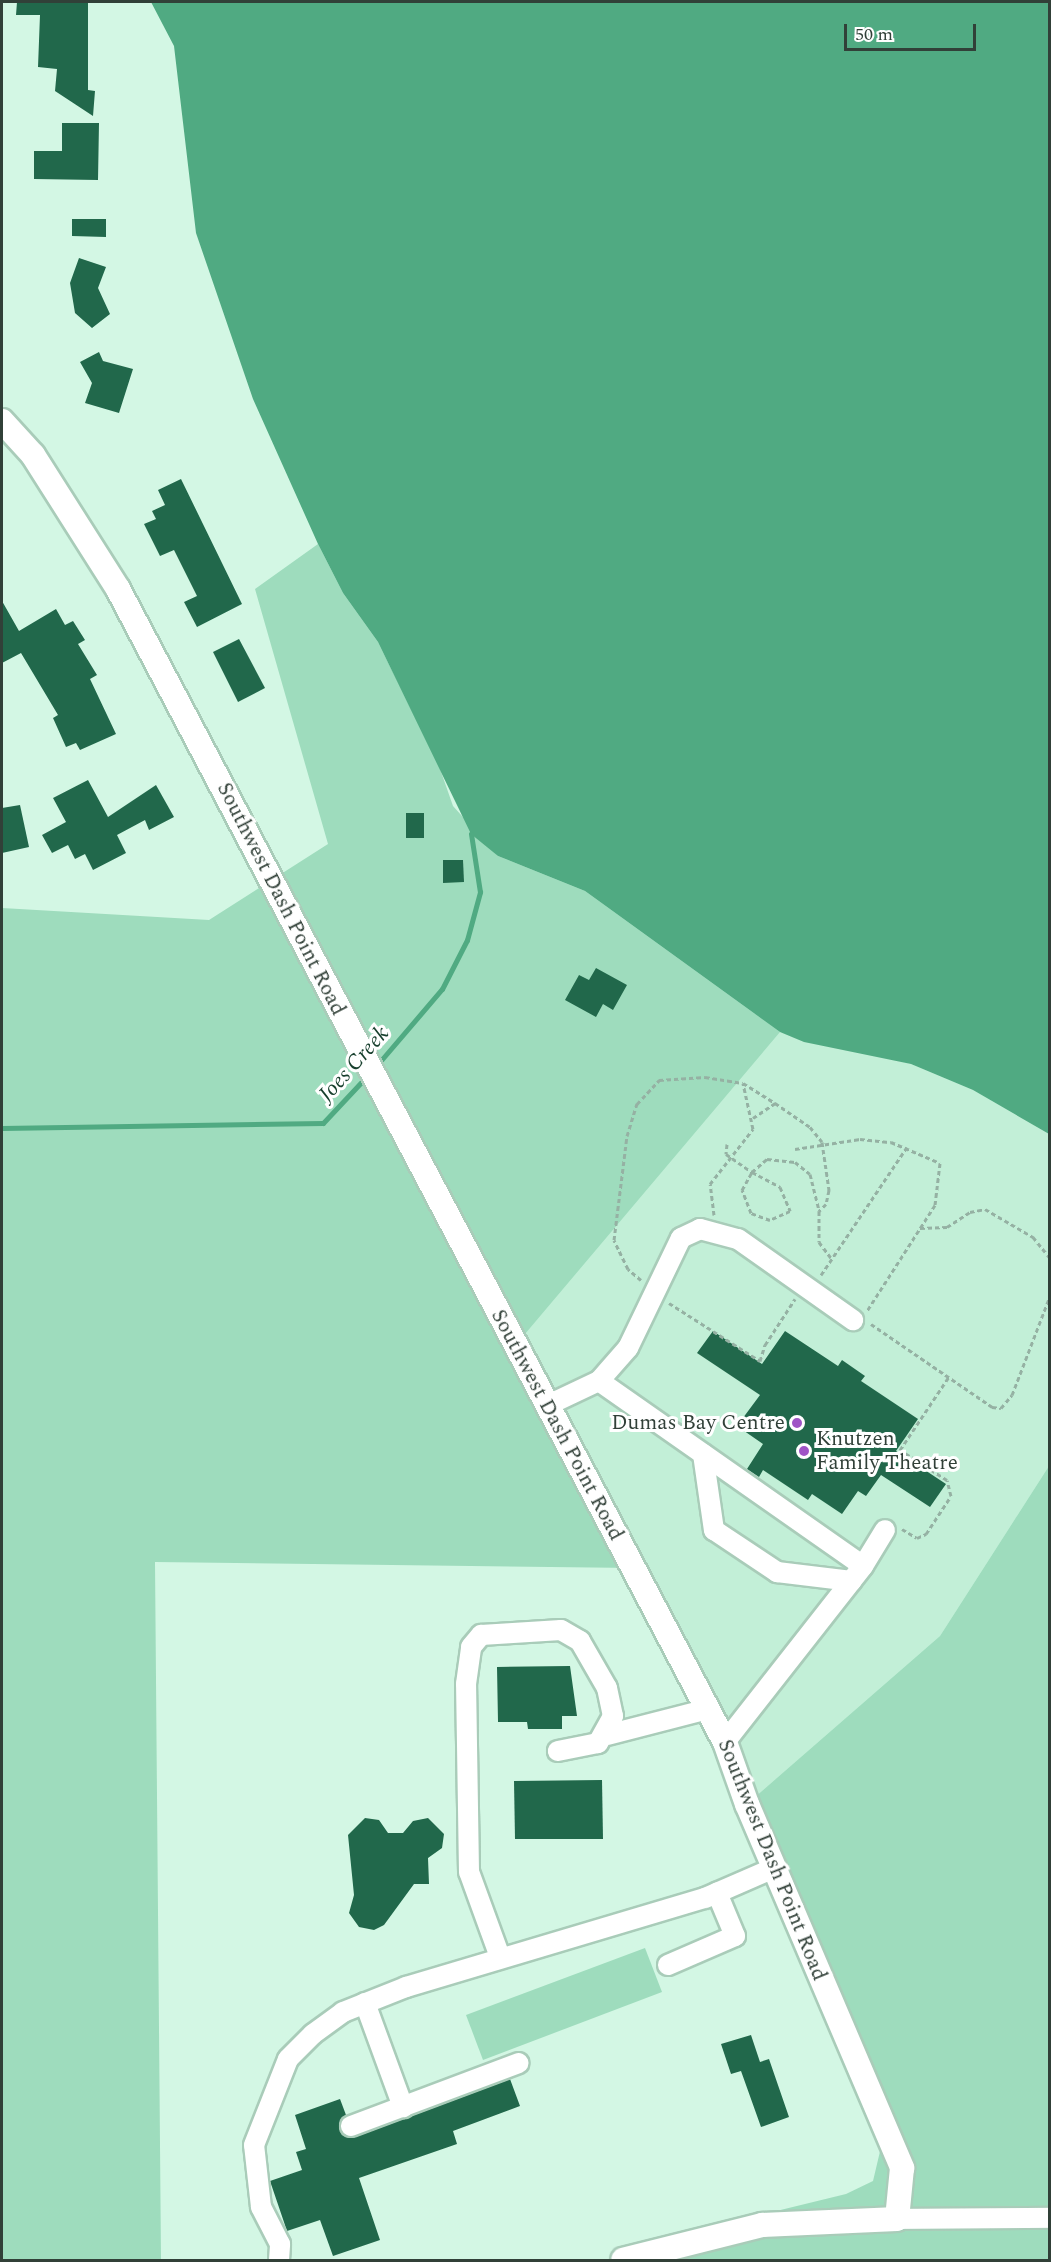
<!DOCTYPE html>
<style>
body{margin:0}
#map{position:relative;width:1051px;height:2262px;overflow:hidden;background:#d3f7e4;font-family:Spectral,serif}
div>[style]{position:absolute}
.built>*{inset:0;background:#c2efd7}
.green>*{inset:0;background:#9edcbd}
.water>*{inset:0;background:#50aa82}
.stream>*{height:5px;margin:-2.5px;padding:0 2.5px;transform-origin:2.5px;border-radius:2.5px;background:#50aa82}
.building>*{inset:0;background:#21684b}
.path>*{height:3px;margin-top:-1.5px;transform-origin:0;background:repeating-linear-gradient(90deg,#95b1a3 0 4.5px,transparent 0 7.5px)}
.roads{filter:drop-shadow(2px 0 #a9ccb9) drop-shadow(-2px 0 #a9ccb9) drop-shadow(0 2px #a9ccb9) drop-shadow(0 -2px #a9ccb9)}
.minor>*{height:20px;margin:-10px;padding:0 10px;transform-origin:10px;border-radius:10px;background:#fff}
.major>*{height:24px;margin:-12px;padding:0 12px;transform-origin:12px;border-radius:12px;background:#fff}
.dots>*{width:16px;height:16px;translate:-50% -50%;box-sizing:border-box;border:3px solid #fff;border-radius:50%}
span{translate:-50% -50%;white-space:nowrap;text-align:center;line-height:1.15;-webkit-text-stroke:6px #fff;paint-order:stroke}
.street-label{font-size:21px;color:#314038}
.poi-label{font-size:21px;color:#314038}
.right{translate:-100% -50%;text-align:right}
.left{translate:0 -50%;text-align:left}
.water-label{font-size:22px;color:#18402e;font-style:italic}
.frame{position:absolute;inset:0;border:3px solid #314038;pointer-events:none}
.scale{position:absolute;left:844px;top:24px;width:132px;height:27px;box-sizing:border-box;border:3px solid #314038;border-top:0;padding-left:8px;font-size:18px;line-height:21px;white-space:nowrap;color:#314038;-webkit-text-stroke:4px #fff;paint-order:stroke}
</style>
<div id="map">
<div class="built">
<i style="clip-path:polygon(756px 1013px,780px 1032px,911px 1064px,973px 1090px,1049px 1134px,1049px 1466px,940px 1636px,747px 1804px,514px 1347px)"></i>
</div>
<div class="green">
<i style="clip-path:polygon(318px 544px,343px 593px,378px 642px,439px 766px,453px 806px,498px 856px,585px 891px,780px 1032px,514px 1347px,635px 1568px,155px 1562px,161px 2260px,2px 2260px,2px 908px,209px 920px,328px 844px,255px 589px)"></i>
<i style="clip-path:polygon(1049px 1466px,1049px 2260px,608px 2260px,657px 2240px,846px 2194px,873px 2181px,882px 2143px,747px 1804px,940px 1636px)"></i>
<i style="clip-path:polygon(645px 1948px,662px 1992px,483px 2060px,466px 2015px)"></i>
</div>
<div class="water">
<i style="clip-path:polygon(151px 2px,1049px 2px,1049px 1134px,973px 1090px,911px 1064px,804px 1042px,780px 1032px,585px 891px,498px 856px,471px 834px,378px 642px,343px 593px,318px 544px,253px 399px,196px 233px,174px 46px)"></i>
</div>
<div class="stream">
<i style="left:377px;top:1065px;width:100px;rotate:-49.5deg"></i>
<i style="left:442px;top:989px;width:55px;rotate:-63deg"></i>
<i style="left:467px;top:940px;width:50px;rotate:-74.8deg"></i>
<i style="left:480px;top:892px;width:59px;rotate:-98.8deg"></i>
<i style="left:2px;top:1128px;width:321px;rotate:-0.9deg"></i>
<i style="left:323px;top:1123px;width:63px;rotate:-46.9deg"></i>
</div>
<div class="building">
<i style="clip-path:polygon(17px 2px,88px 2px,88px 90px,95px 91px,93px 116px,55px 91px,57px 69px,38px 67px,40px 15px,16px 15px)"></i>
<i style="clip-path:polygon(62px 123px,99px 123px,98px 180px,34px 179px,34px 151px,62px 151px)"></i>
<i style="clip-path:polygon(72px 219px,106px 219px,106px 237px,72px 236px)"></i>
<i style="clip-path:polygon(79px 258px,106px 267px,98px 288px,110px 314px,92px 328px,75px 313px,70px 283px)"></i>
<i style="clip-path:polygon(99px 352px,103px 361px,133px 369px,119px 413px,85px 403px,92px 383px,80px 362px)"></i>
<i style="clip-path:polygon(181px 479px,242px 604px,197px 627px,184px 602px,197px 596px,174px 550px,160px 556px,144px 524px,156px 519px,152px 511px,165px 505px,158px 490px)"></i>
<i style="clip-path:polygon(2px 601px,19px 631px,56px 609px,65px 625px,73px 621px,85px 640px,78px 644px,97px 675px,90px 679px,116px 734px,80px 750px,76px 743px,66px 747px,53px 718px,58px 715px,21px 653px,2px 663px)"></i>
<i style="clip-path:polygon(239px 639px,265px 688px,238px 702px,213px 652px)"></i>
<i style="clip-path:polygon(88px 780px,108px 817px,156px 785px,174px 817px,149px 830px,145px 820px,117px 835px,126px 853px,93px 870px,85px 854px,75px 859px,68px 845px,52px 853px,42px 835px,66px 822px,53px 798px)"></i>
<i style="clip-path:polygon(20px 805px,29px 847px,2px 853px,2px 808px)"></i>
<i style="clip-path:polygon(406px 813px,424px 813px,424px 838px,406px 838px)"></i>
<i style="clip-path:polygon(443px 860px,463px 860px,464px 882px,443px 883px)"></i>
<i style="clip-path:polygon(596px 968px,627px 985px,613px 1010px,603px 1004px,596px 1017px,565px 1000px,579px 975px,589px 980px)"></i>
<i style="clip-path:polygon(713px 1331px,762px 1364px,785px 1331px,838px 1366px,842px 1360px,865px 1376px,861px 1381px,918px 1419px,896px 1451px,946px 1484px,930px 1507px,881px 1475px,866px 1496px,858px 1491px,842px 1514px,812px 1494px,808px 1500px,763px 1470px,759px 1477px,747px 1469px,763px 1444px,737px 1426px,760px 1395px,697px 1353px)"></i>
<i style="clip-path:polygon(570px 1666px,577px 1716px,562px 1716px,562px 1729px,528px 1729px,527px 1722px,498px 1722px,497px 1667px)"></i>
<i style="clip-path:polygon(602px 1780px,603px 1839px,515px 1839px,514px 1781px)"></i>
<i style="clip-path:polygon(365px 1818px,379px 1820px,388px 1833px,403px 1833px,413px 1821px,428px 1818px,444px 1834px,442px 1848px,428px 1858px,429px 1884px,414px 1884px,384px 1925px,374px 1930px,359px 1927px,349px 1913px,354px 1895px,348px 1835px)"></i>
<i style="clip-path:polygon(751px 2035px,760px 2062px,769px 2059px,789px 2117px,761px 2127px,741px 2071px,731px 2074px,721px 2044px)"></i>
<i style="clip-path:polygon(510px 2079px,520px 2106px,453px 2131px,457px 2144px,359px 2178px,380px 2240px,333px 2256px,320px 2220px,287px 2231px,270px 2181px,302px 2170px,296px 2152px,306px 2149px,295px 2115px,340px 2099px,346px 2115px,340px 2131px,355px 2137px)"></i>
</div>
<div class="path">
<i style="left:753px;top:1118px;width:27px;rotate:-34deg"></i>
<i style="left:775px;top:1103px;width:42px;rotate:34.4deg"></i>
<i style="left:810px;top:1127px;width:19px;rotate:51deg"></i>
<i style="left:822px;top:1142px;width:49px;rotate:81.7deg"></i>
<i style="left:829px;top:1190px;width:14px;rotate:102deg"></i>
<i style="left:826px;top:1204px;width:10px;rotate:135deg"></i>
<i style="left:819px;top:1211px;width:31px;rotate:90deg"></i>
<i style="left:819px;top:1242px;width:21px;rotate:53deg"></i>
<i style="left:727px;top:1144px;width:10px;rotate:96deg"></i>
<i style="left:726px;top:1154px;width:32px;rotate:35deg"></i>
<i style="left:752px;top:1172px;width:20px;rotate:-41deg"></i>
<i style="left:767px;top:1159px;width:28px;rotate:6deg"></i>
<i style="left:795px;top:1162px;width:19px;rotate:39deg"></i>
<i style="left:810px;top:1174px;width:38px;rotate:76deg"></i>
<i style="left:795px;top:1149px;width:66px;rotate:-8.7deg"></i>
<i style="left:860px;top:1139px;width:31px;rotate:6deg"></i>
<i style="left:891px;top:1142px;width:53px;rotate:23.2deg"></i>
<i style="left:940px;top:1163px;width:42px;rotate:96.8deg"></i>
<i style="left:935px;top:1205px;width:126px;rotate:122.7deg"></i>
<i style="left:752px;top:1172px;width:32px;rotate:28deg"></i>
<i style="left:780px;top:1187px;width:26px;rotate:67deg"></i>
<i style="left:790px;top:1211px;width:22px;rotate:156deg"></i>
<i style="left:770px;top:1220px;width:20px;rotate:-160deg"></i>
<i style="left:751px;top:1213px;width:25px;rotate:-111deg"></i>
<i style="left:742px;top:1190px;width:21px;rotate:-61deg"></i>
<i style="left:714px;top:1215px;width:31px;rotate:-97deg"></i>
<i style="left:710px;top:1184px;width:70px;rotate:-52deg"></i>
<i style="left:753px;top:1129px;width:47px;rotate:-102.3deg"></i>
<i style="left:743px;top:1083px;width:38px;rotate:32deg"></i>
<i style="left:920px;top:1228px;width:27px;rotate:-2deg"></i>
<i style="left:947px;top:1227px;width:27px;rotate:-33deg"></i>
<i style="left:970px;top:1212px;width:15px;rotate:-11deg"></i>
<i style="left:985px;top:1209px;width:56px;rotate:30.3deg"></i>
<i style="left:1033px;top:1237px;width:27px;rotate:51deg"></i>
<i style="left:821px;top:1275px;width:154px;rotate:-56.1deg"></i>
<i style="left:641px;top:1280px;width:17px;rotate:-140deg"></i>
<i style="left:628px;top:1269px;width:32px;rotate:-116deg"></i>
<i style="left:614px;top:1240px;width:105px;rotate:-82.9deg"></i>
<i style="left:627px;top:1136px;width:34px;rotate:-73deg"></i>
<i style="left:637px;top:1104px;width:33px;rotate:-47deg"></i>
<i style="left:659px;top:1080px;width:46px;rotate:-3.7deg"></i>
<i style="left:705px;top:1077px;width:38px;rotate:9deg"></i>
<i style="left:669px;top:1303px;width:108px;rotate:32.5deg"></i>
<i style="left:760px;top:1361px;width:17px;rotate:-73deg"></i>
<i style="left:765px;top:1345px;width:55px;rotate:-56.9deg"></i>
<i style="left:871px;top:1324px;width:147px;rotate:34.4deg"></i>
<i style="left:992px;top:1407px;width:9px;rotate:6deg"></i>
<i style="left:1001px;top:1408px;width:17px;rotate:-50deg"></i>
<i style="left:1012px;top:1395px;width:106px;rotate:-69deg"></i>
<i style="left:902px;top:1529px;width:17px;rotate:31deg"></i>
<i style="left:917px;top:1538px;width:10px;rotate:-24deg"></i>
<i style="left:926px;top:1534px;width:45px;rotate:-56.7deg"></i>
<i style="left:951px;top:1496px;width:16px;rotate:-104deg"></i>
<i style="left:947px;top:1480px;width:56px;rotate:-147.4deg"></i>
<i style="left:900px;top:1450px;width:87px;rotate:-56.3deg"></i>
</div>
<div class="roads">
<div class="minor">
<i style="left:599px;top:1381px;width:44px;rotate:-48.7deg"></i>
<i style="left:628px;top:1348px;width:122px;rotate:-64.3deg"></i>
<i style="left:681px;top:1238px;width:21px;rotate:-25deg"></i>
<i style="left:700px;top:1229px;width:39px;rotate:15deg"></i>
<i style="left:738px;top:1239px;width:141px;rotate:35.2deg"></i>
<i style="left:546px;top:1406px;width:59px;rotate:-25.3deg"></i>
<i style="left:599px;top:1381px;width:322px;rotate:35deg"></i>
<i style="left:863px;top:1566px;width:224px;rotate:128.1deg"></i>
<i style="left:703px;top:1454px;width:77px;rotate:81.8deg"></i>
<i style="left:714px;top:1530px;width:76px;rotate:33.7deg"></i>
<i style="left:777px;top:1572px;width:75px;rotate:6.9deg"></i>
<i style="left:863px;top:1566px;width:42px;rotate:-58.6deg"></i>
<i style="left:607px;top:1735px;width:104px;rotate:-14.4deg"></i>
<i style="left:500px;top:1957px;width:90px;rotate:-110deg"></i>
<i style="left:469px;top:1872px;width:188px;rotate:-90.9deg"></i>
<i style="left:466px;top:1684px;width:37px;rotate:-82deg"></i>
<i style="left:471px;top:1647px;width:16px;rotate:-50deg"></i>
<i style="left:481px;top:1635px;width:80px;rotate:-3.6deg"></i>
<i style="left:561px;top:1630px;width:22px;rotate:30deg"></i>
<i style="left:580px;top:1641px;width:54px;rotate:60.1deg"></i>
<i style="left:607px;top:1688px;width:29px;rotate:78deg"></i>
<i style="left:613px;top:1716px;width:31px;rotate:119deg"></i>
<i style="left:598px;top:1743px;width:41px;rotate:168.7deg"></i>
<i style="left:668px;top:1965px;width:73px;rotate:-23.4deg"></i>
<i style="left:735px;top:1936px;width:47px;rotate:-112.7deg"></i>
<i style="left:365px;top:2003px;width:111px;rotate:69.9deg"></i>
<i style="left:351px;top:2126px;width:179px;rotate:-20.6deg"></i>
<i style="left:897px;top:2219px;width:153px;rotate:-0.4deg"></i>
<i style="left:279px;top:2260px;width:16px;rotate:-86deg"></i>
<i style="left:280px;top:2244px;width:42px;rotate:-117.2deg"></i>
<i style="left:261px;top:2207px;width:62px;rotate:-96.4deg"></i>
<i style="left:254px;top:2145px;width:92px;rotate:-68.4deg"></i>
<i style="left:288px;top:2059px;width:35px;rotate:-45deg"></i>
<i style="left:313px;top:2034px;width:37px;rotate:-36deg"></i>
<i style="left:343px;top:2012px;width:68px;rotate:-21.6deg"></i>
<i style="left:406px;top:1987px;width:312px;rotate:-16.6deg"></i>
<i style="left:705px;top:1898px;width:75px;rotate:-23.5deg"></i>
</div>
<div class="major">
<i style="left:2px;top:421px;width:46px;rotate:47.6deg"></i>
<i style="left:33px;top:455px;width:159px;rotate:57.6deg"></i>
<i style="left:118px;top:589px;width:1303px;rotate:62.24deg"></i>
<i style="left:725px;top:1742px;width:66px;rotate:70.5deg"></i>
<i style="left:747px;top:1804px;width:396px;rotate:66.9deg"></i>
<i style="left:902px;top:2168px;width:51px;rotate:95.6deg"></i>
<i style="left:897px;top:2219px;width:135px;rotate:177.5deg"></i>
<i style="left:762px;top:2225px;width:143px;rotate:165.9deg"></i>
</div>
</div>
<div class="dots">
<i style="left:797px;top:1423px;background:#9f54c6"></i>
<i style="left:804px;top:1451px;background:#9f54c6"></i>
</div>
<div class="street-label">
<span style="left:281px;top:899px;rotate:63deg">Southwest Dash Point Road</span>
<span style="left:557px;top:1425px;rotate:62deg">Southwest Dash Point Road</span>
<span style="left:772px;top:1860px;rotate:68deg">Southwest Dash Point Road</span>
</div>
<div class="poi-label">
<span class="right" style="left:785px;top:1423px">Dumas Bay Centre</span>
<span class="left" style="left:816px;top:1451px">Knutzen<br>Family Theatre</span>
</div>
<div class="water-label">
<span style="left:354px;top:1064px;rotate:-48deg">Joes Creek</span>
</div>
<div class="frame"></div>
<div class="scale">50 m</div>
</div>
